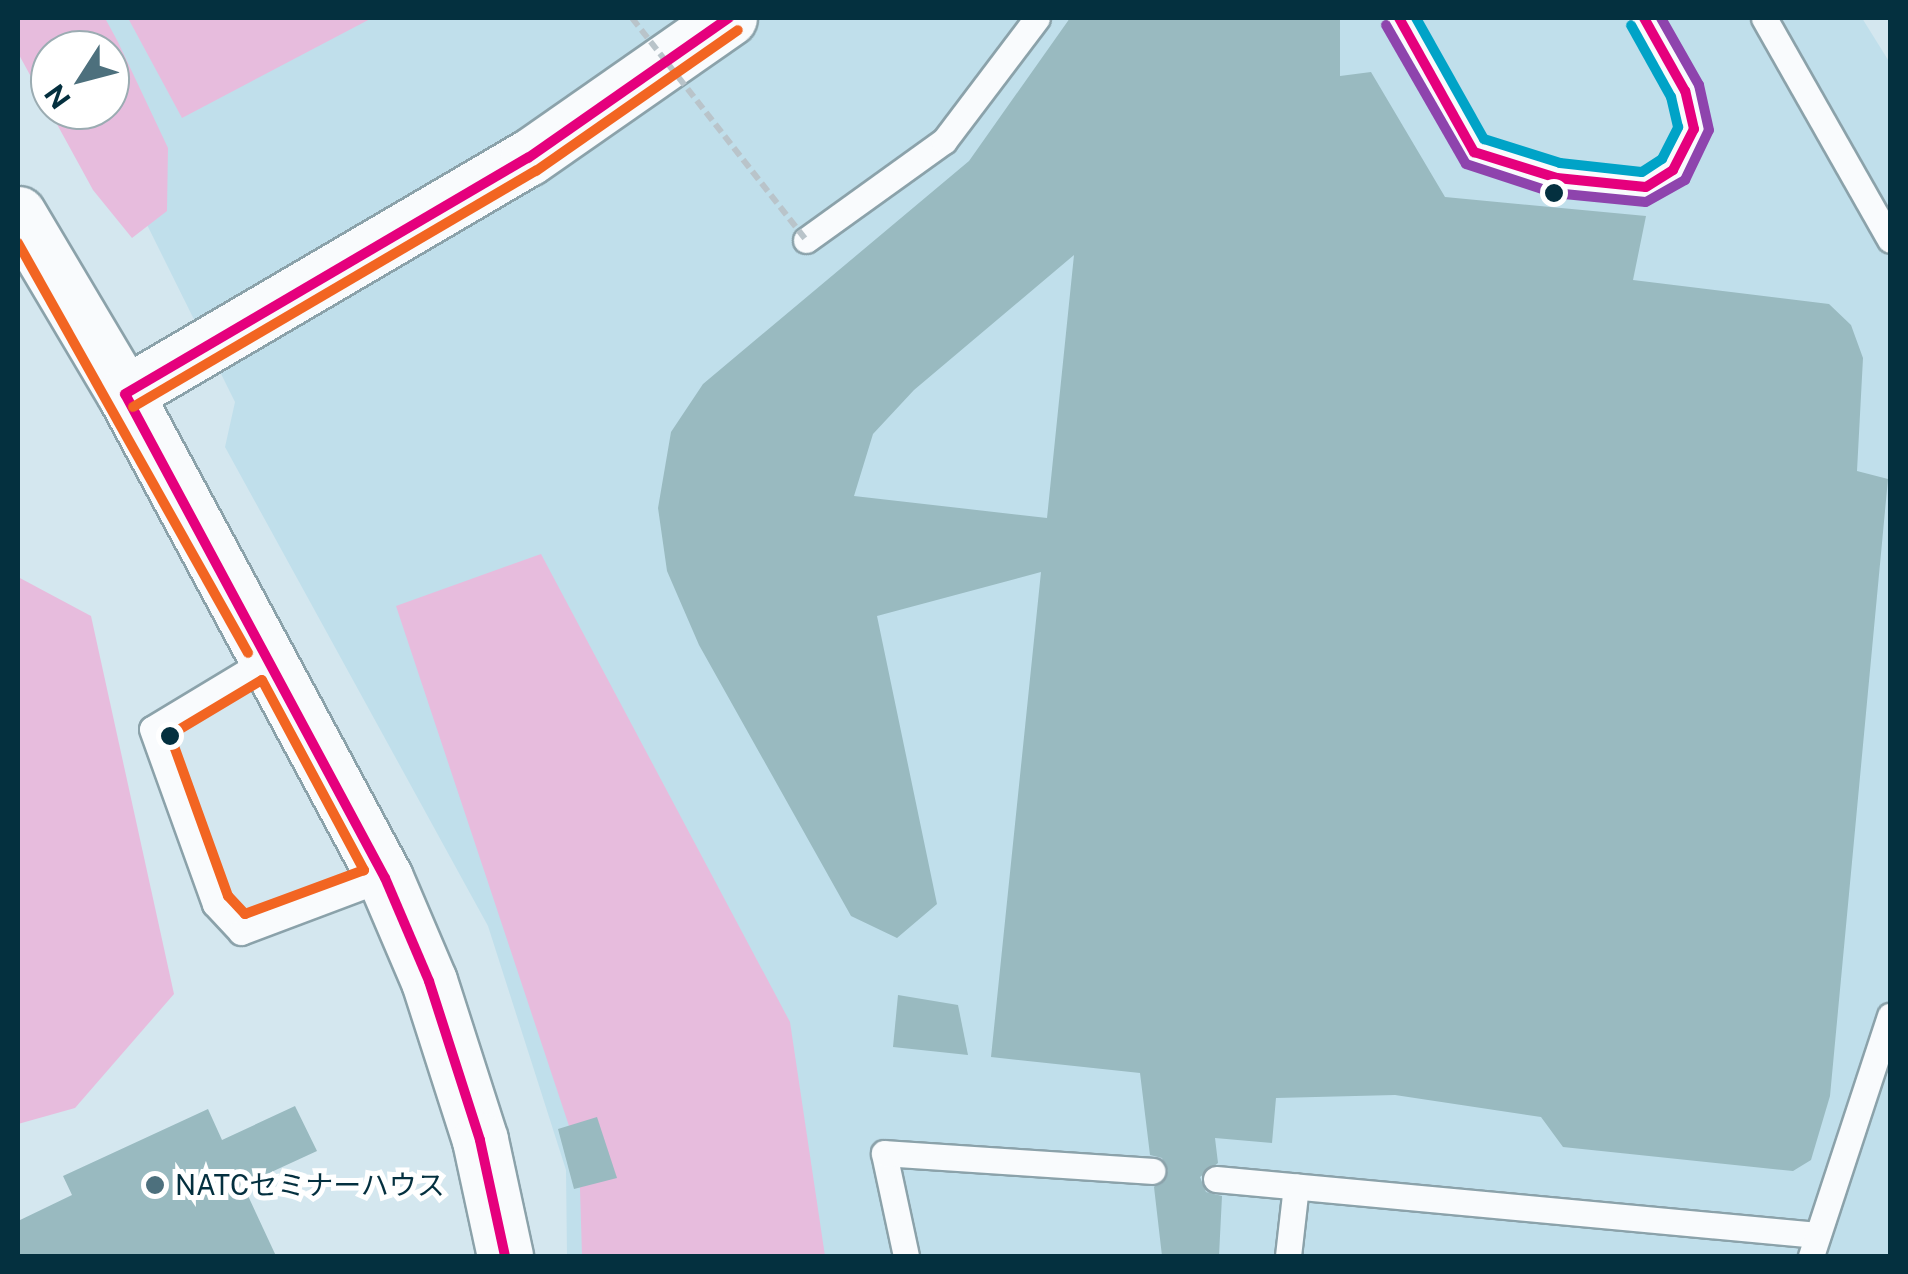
<!DOCTYPE html>
<meta charset="utf-8">
<style>
body{margin:0}
#map{position:relative;width:1908px;height:1274px;overflow:hidden;background:#d4e7ef;font-family:"Public Sans","Noto Sans JP",sans-serif}
div>[style]{position:absolute}
.built>*{inset:0;background:#c0dfeb}
.green>*{inset:0;background:#e7bcdd}
.building>*{inset:0;background:#99bac0}
.roads{filter:drop-shadow(2px 0 #8ba2aa) drop-shadow(-2px 0 #8ba2aa) drop-shadow(0 2px #8ba2aa) drop-shadow(0 -2px #8ba2aa)}
.service>*{height:25px;margin:-12.5px;padding:0 12.5px;transform-origin:12.5px;border-radius:12.5px;background:#f9fbfd}
.tertiary>*{height:55px;margin:-27.5px;padding:0 27.5px;transform-origin:27.5px;border-radius:27.5px;background:#f9fbfd}
.path-bridge>*{height:6px;margin-top:-3px;transform-origin:0;background:repeating-linear-gradient(90deg,#b9c4ca 0 10px,transparent 0 15px)}
.bus-1>*{height:10px;margin:-5px;padding:0 5px;transform-origin:5px;border-radius:5px;background:#e5007d}
.bus-2>*{height:10px;margin:-5px;padding:0 5px;transform-origin:5px;border-radius:5px;background:#f26522}
.bus-3>*{height:10px;margin:-5px;padding:0 5px;transform-origin:5px;border-radius:5px;background:#8e44ad}
.bus-4>*{height:10px;margin:-5px;padding:0 5px;transform-origin:5px;border-radius:5px;background:#00a3c7}
.dots>*{width:28px;height:28px;translate:-50% -50%;box-sizing:border-box;border:5px solid #fff;border-radius:50%}
span{translate:-50% -50%;white-space:nowrap;text-align:center;line-height:1.15;-webkit-text-stroke:10px #fff;paint-order:stroke}
.poi-label{font-size:28px;color:#04303f}
.left{translate:0 -50%;text-align:left}
.frame{position:absolute;inset:0;border:20px solid #04303f;pointer-events:none}
.north{position:absolute;left:30px;top:30px;width:100px;height:100px;box-sizing:border-box;background:#fff;border:2px solid #9bacb2;border-radius:50%;rotate:234deg;font-size:28px;font-weight:700;line-height:40px;text-align:center;color:#04303f}
.north::after{content:'';display:block;margin:auto;width:35px;height:45px;background:#4d707d;clip-path:polygon(50% 0,100% 100%,50% 72%,0 100%)}
</style>
<div id="map">
<div class="built">
<i style="clip-path:polygon(44px 18px,1862px 18px,1890px 63px,1890px 1256px,567px 1256px,566px 1170px,488px 926px,225px 447px,235px 402px,90px 110px,110px 110px,110px 50px)"></i>
</div>
<div class="green">
<i style="clip-path:polygon(evenodd,18px 18px,105px 18px,118px 42px,168px 148px,167px 211px,132px 238px,93px 190px,18px 53px,18px 18px,50px 50px,110px 50px,110px 110px,50px 110px,50px 50px)"></i>
<i style="clip-path:polygon(128px 18px,372px 18px,182px 118px)"></i>
<i style="clip-path:polygon(541px 554px,790px 1022px,825px 1256px,582px 1256px,579px 1156px,396px 606px)"></i>
<i style="clip-path:polygon(18px 577px,91px 616px,174px 994px,75px 1108px,18px 1124px)"></i>
</div>
<div class="building">
<i style="clip-path:polygon(evenodd,1070px 18px,1340px 18px,1340px 76px,1371px 72px,1445px 197px,1646px 216px,1633px 280px,1829px 304px,1851px 325px,1863px 358px,1857px 471px,1888px 479px,1830px 1096px,1811px 1160px,1793px 1171px,1563px 1147px,1541px 1117px,1395px 1095px,1276px 1098px,1272px 1143px,1215px 1138px,1218px 1163px,1200px 1177px,1206px 1192px,1222px 1196px,1219px 1256px,1162px 1256px,1154px 1187px,1168px 1171px,1162px 1158px,1150px 1155px,1140px 1073px,991px 1057px,1041px 572px,877px 616px,937px 904px,897px 938px,851px 916px,699px 645px,667px 571px,658px 508px,671px 432px,703px 384px,969px 161px,1070px 18px,1074px 255px,1047px 518px,854px 496px,873px 434px,914px 390px,1074px 255px)"></i>
<i style="clip-path:polygon(898px 995px,958px 1005px,968px 1055px,893px 1047px)"></i>
<i style="clip-path:polygon(295px 1106px,317px 1151px,243px 1185px,276px 1256px,18px 1256px,18px 1221px,72px 1195px,63px 1176px,208px 1109px,222px 1140px)"></i>
<i style="clip-path:polygon(597px 1117px,617px 1178px,574px 1189px,558px 1129px)"></i>
</div>
<div class="roads">
<div class="service">
<i style="left:1399px;top:18px;width:154px;rotate:60.8deg"></i>
<i style="left:1474px;top:152px;width:87px;rotate:17.4deg"></i>
<i style="left:1557px;top:178px;width:89px;rotate:5.8deg"></i>
<i style="left:1646px;top:187px;width:32px;rotate:-32deg"></i>
<i style="left:1673px;top:170px;width:46px;rotate:-62.9deg"></i>
<i style="left:1694px;top:129px;width:39px;rotate:-103deg"></i>
<i style="left:1685px;top:91px;width:84px;rotate:-119.3deg"></i>
<i style="left:1764px;top:18px;width:255px;rotate:60.4deg"></i>
<i style="left:806px;top:240px;width:170px;rotate:-35.7deg"></i>
<i style="left:944px;top:141px;width:154px;rotate:-52.9deg"></i>
<i style="left:268px;top:659px;width:135px;rotate:148.9deg"></i>
<i style="left:152px;top:729px;width:186px;rotate:70.2deg"></i>
<i style="left:215px;top:904px;width:38px;rotate:47deg"></i>
<i style="left:241px;top:932px;width:154px;rotate:-20.6deg"></i>
<i style="left:1216px;top:1179px;width:604px;rotate:5.32deg"></i>
<i style="left:906px;top:1256px;width:105px;rotate:-102.1deg"></i>
<i style="left:884px;top:1153px;width:269px;rotate:3.8deg"></i>
<i style="left:1288px;top:1256px;width:70px;rotate:-83.5deg"></i>
<i style="left:1811px;top:1256px;width:253px;rotate:-71.8deg"></i>
</div>
<div class="tertiary">
<i style="left:18px;top:214px;width:209px;rotate:59.3deg"></i>
<i style="left:125px;top:394px;width:549px;rotate:61.76deg"></i>
<i style="left:385px;top:878px;width:112px;rotate:66.9deg"></i>
<i style="left:429px;top:981px;width:167px;rotate:72.2deg"></i>
<i style="left:480px;top:1140px;width:119px;rotate:77.8deg"></i>
<i style="left:125px;top:394px;width:467px;rotate:-30.4deg"></i>
<i style="left:528px;top:158px;width:245px;rotate:-34.9deg"></i>
</div>
</div>
<div class="path-bridge">
<i style="left:632px;top:18px;width:282px;rotate:51.9deg"></i>
</div>
<div class="bus-1">
<i style="left:1399px;top:18px;width:154px;rotate:60.8deg"></i>
<i style="left:1474px;top:152px;width:87px;rotate:17.4deg"></i>
<i style="left:1557px;top:178px;width:89px;rotate:5.8deg"></i>
<i style="left:1646px;top:187px;width:32px;rotate:-32deg"></i>
<i style="left:1673px;top:170px;width:46px;rotate:-62.9deg"></i>
<i style="left:1694px;top:129px;width:39px;rotate:-103deg"></i>
<i style="left:1685px;top:91px;width:84px;rotate:-119.3deg"></i>
<i style="left:505px;top:1256px;width:119px;rotate:-102.2deg"></i>
<i style="left:480px;top:1140px;width:167px;rotate:-107.8deg"></i>
<i style="left:429px;top:981px;width:112px;rotate:-113.1deg"></i>
<i style="left:385px;top:878px;width:549px;rotate:-118.24deg"></i>
<i style="left:125px;top:394px;width:467px;rotate:-30.4deg"></i>
<i style="left:528px;top:158px;width:245px;rotate:-34.9deg"></i>
</div>
<div class="bus-2">
<i style="left:18px;top:243px;width:470px;rotate:60.7deg"></i>
<i style="left:133px;top:407px;width:467px;rotate:-30.4deg"></i>
<i style="left:536px;top:171px;width:246px;rotate:-34.9deg"></i>
<i style="left:262px;top:680px;width:216px;rotate:61.8deg"></i>
<i style="left:364px;top:870px;width:127px;rotate:159.7deg"></i>
<i style="left:245px;top:914px;width:25px;rotate:-133deg"></i>
<i style="left:228px;top:896px;width:171px;rotate:-109.8deg"></i>
<i style="left:170px;top:735px;width:107px;rotate:-30.9deg"></i>
</div>
<div class="bus-3">
<i style="left:1386px;top:25px;width:160px;rotate:60.1deg"></i>
<i style="left:1466px;top:164px;width:93px;rotate:18.2deg"></i>
<i style="left:1554px;top:193px;width:92px;rotate:5.6deg"></i>
<i style="left:1646px;top:202px;width:45px;rotate:-29.4deg"></i>
<i style="left:1685px;top:180px;width:55px;rotate:-64.4deg"></i>
<i style="left:1709px;top:130px;width:46px;rotate:-102.5deg"></i>
<i style="left:1699px;top:85px;width:77px;rotate:-119.6deg"></i>
</div>
<div class="bus-4">
<i style="left:1416px;top:18px;width:139px;rotate:60.7deg"></i>
<i style="left:1484px;top:139px;width:80px;rotate:17.5deg"></i>
<i style="left:1560px;top:163px;width:82px;rotate:6.3deg"></i>
<i style="left:1642px;top:172px;width:24px;rotate:-33deg"></i>
<i style="left:1662px;top:159px;width:36px;rotate:-63deg"></i>
<i style="left:1678px;top:127px;width:31px;rotate:-103deg"></i>
<i style="left:1671px;top:97px;width:82px;rotate:-119.1deg"></i>
</div>
<div class="dots">
<i style="left:1554px;top:193px;background:#04303f"></i>
<i style="left:170px;top:736px;background:#04303f"></i>
<i style="left:155px;top:1185px;background:#4d707d"></i>
</div>
<div class="poi-label">
<span class="left" style="left:175px;top:1185px">NATCセミナーハウス</span>
</div>
<div class="frame"></div>
<div class="north">N</div>
</div>
